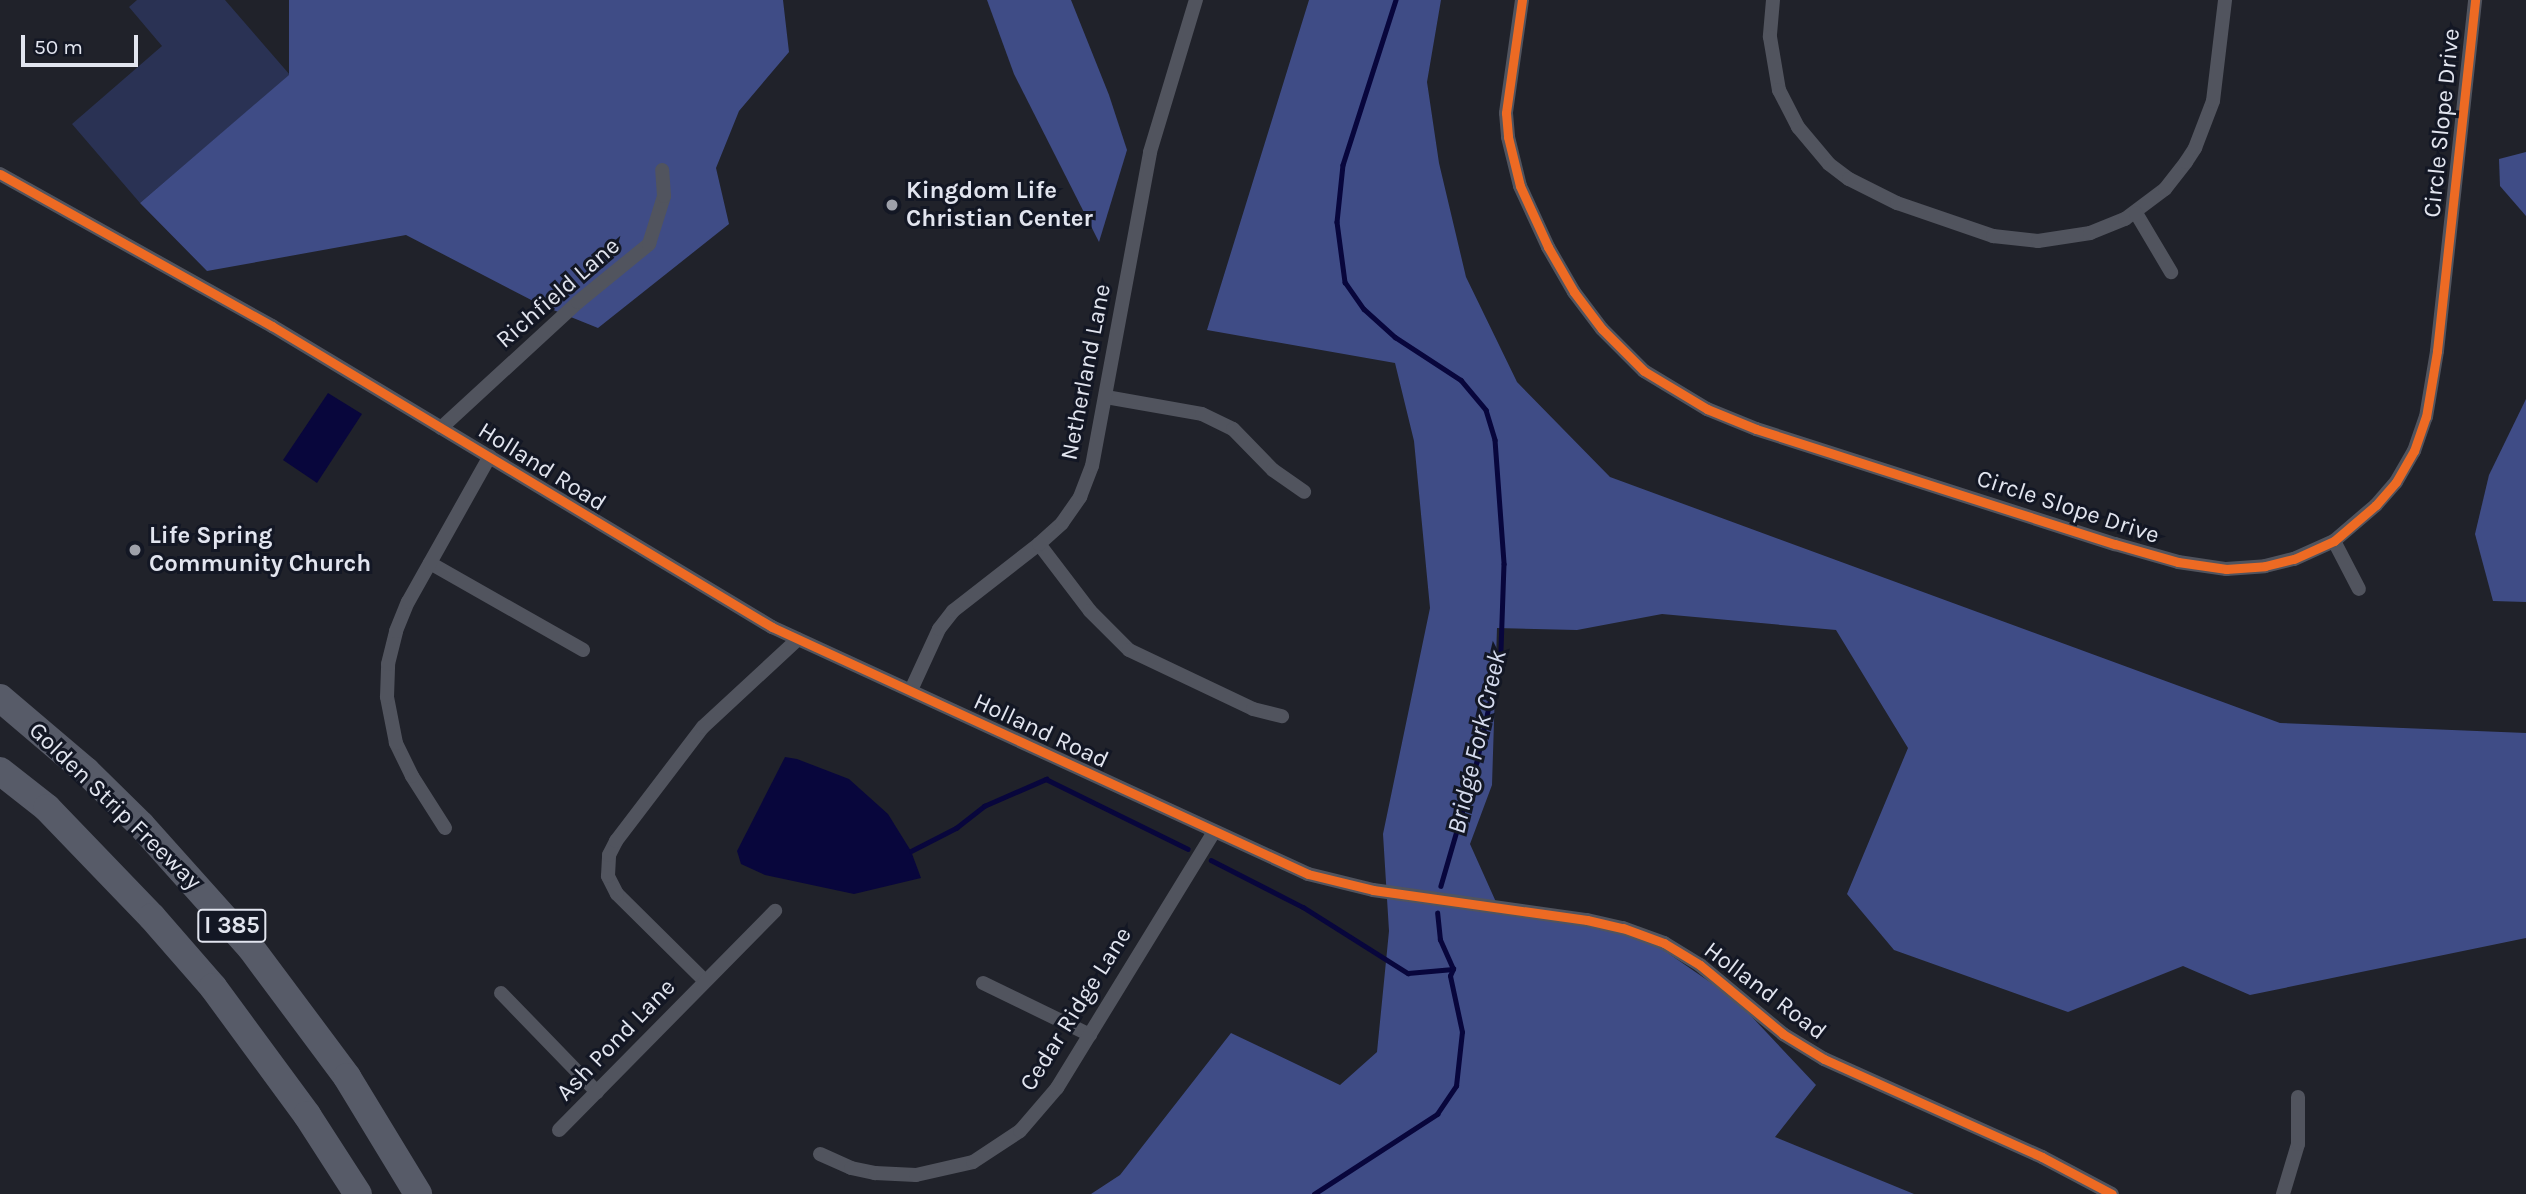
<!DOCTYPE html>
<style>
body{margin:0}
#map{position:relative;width:2526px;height:1194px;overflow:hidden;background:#20222a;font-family:Karla,sans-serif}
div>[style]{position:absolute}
.green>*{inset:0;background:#2a3254}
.forest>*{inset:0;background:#3f4c86}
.water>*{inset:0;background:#08063c}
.stream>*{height:4.5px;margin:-2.25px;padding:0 2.25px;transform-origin:2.25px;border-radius:2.25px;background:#08063c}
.street>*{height:14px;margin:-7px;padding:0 7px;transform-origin:7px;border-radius:7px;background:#51545e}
.highway>*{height:28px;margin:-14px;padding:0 14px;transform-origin:14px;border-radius:14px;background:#575b68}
.cycleway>*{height:9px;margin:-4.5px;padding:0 4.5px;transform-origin:4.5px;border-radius:4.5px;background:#ed6a23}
.dots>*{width:19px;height:19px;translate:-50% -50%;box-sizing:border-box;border:4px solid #131724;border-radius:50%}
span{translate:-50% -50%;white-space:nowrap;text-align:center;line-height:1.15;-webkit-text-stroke:6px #131724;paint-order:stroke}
.shield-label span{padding:2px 5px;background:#131724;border:2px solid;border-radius:5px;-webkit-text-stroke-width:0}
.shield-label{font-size:23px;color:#e2e5ef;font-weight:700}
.street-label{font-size:24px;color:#e2e5ef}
.poi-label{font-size:24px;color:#e2e5ef;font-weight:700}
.left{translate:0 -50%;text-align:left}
.water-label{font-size:26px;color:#d5dbee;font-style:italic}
.scale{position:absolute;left:21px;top:35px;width:117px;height:32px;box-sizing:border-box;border:4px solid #e2e5ef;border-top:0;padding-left:9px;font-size:21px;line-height:24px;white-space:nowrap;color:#e2e5ef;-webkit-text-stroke:5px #131724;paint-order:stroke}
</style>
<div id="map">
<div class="green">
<i style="clip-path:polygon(137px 0,225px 0,290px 75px,140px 203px,72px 124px,162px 46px,129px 7px)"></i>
</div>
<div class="forest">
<i style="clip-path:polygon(289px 0,783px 0,789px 52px,739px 111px,716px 168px,729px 224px,598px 328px,541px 305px,406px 235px,207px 271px,140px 203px,289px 75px)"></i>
<i style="clip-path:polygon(987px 0,1071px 0,1109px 95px,1127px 150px,1099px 242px,1014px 74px)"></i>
<i style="clip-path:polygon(1309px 0,1441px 0,1427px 82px,1439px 163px,1466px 277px,1517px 382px,1610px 477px,2280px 723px,2526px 733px,2526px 938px,2250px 995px,2183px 966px,2068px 1012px,1894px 950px,1847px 894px,1908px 748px,1836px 630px,1662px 614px,1577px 630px,1497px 628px,1492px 785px,1470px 844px,1496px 902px,1623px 922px,1736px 1000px,1816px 1085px,1775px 1137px,1914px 1194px,1091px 1194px,1120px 1175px,1231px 1033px,1340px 1085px,1377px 1052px,1389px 931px,1383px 834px,1430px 608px,1414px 441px,1395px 363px,1207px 330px)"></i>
<i style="clip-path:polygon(2526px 152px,2526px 216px,2500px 186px,2499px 159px)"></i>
<i style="clip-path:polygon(2526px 399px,2526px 602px,2493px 601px,2475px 534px,2489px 475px)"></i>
</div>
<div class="water">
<i style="clip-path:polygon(328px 393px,362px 414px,317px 483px,283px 460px)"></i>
<i style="clip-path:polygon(785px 757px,797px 759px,849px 779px,888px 814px,911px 851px,921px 878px,854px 894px,765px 875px,741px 864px,737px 851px)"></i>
</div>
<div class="stream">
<i style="left:1396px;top:0;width:173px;rotate:107.8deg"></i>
<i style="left:1343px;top:165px;width:57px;rotate:96deg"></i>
<i style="left:1337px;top:222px;width:61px;rotate:82.4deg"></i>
<i style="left:1345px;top:282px;width:33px;rotate:55deg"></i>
<i style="left:1364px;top:309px;width:42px;rotate:42.1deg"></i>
<i style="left:1395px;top:337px;width:79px;rotate:33.1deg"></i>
<i style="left:1461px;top:380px;width:39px;rotate:50deg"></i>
<i style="left:1486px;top:410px;width:31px;rotate:73deg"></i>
<i style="left:1495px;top:440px;width:124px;rotate:85.8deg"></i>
<i style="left:1504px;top:564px;width:88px;rotate:92deg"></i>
<i style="left:1501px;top:652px;width:113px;rotate:102.3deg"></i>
<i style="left:1477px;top:762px;width:129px;rotate:106.2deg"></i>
<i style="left:911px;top:851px;width:51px;rotate:-27.1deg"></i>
<i style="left:956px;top:828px;width:36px;rotate:-38deg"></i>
<i style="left:984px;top:806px;width:68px;rotate:-23.5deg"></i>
<i style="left:1046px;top:779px;width:158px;rotate:26.2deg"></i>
<i style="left:1211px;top:860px;width:103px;rotate:27.1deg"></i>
<i style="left:1303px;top:907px;width:124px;rotate:32.2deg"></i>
<i style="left:1408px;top:973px;width:45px;rotate:-5.1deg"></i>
<i style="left:1314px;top:1194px;width:147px;rotate:-33deg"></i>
<i style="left:1437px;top:1114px;width:34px;rotate:-56deg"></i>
<i style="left:1456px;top:1086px;width:54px;rotate:-83.7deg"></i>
<i style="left:1462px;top:1032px;width:57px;rotate:-102.1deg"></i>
<i style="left:1450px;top:976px;width:8px;rotate:-67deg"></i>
<i style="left:1453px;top:969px;width:32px;rotate:-114deg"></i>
<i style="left:1440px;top:940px;width:27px;rotate:-96deg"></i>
</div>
<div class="street">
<i style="left:1522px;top:0;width:114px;rotate:98.1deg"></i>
<i style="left:1506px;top:113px;width:24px;rotate:85deg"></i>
<i style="left:1508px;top:137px;width:50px;rotate:76.2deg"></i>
<i style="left:1520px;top:186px;width:67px;rotate:65.3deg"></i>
<i style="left:1548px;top:247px;width:52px;rotate:60deg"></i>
<i style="left:1574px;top:292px;width:46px;rotate:52.9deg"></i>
<i style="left:1602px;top:329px;width:59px;rotate:45deg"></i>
<i style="left:1644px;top:371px;width:74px;rotate:31.1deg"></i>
<i style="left:1707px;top:409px;width:53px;rotate:22.2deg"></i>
<i style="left:1756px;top:429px;width:377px;rotate:17.8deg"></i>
<i style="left:2115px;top:544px;width:66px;rotate:15.9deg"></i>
<i style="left:2178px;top:562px;width:49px;rotate:8.3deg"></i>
<i style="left:2226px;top:569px;width:39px;rotate:-4deg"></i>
<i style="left:2265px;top:566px;width:30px;rotate:-14deg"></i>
<i style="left:2294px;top:559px;width:44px;rotate:-24.2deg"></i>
<i style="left:2334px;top:541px;width:55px;rotate:-40.6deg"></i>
<i style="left:2376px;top:505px;width:30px;rotate:-49deg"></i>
<i style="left:2396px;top:482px;width:36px;rotate:-60deg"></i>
<i style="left:2414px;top:451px;width:36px;rotate:-71deg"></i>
<i style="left:2426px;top:417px;width:67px;rotate:-80.5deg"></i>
<i style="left:2437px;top:351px;width:353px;rotate:-83.8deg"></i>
<i style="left:1773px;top:0;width:37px;rotate:95deg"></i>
<i style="left:1770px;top:37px;width:54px;rotate:80.4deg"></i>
<i style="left:1779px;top:90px;width:42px;rotate:62.8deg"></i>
<i style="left:1798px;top:127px;width:48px;rotate:50deg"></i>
<i style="left:1829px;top:164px;width:25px;rotate:37deg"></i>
<i style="left:1849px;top:179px;width:54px;rotate:26.6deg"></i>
<i style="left:1897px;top:203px;width:102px;rotate:19deg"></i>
<i style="left:1993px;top:236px;width:45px;rotate:6.3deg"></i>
<i style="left:2038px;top:241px;width:53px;rotate:-8.7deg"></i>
<i style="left:2090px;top:233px;width:38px;rotate:-22deg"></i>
<i style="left:2125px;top:219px;width:50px;rotate:-36.9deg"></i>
<i style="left:2165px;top:189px;width:34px;rotate:-52deg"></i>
<i style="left:2186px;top:162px;width:17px;rotate:-57deg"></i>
<i style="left:2195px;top:148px;width:50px;rotate:-69deg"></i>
<i style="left:2213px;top:101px;width:102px;rotate:-83.2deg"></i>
<i style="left:0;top:174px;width:312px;rotate:29.2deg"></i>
<i style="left:272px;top:326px;width:584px;rotate:31.05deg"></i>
<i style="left:772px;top:627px;width:590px;rotate:24.74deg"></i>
<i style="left:1308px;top:874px;width:67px;rotate:13.8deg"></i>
<i style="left:1373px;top:890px;width:216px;rotate:8deg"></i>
<i style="left:1587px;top:920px;width:37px;rotate:13deg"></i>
<i style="left:1623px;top:928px;width:44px;rotate:20.1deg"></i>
<i style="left:1664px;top:943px;width:42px;rotate:31.4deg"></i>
<i style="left:1700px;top:965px;width:108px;rotate:39.7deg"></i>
<i style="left:1783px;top:1034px;width:48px;rotate:31.4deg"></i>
<i style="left:1824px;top:1059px;width:239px;rotate:24.2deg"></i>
<i style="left:2042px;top:1157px;width:79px;rotate:27.9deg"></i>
<i style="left:2136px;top:213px;width:69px;rotate:59.3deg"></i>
<i style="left:1106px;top:397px;width:97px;rotate:10deg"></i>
<i style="left:1202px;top:414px;width:34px;rotate:26deg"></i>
<i style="left:1233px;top:429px;width:57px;rotate:45.7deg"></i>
<i style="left:1273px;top:470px;width:38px;rotate:35deg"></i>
<i style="left:441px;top:428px;width:186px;rotate:-42.6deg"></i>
<i style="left:578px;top:302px;width:92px;rotate:-39.2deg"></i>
<i style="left:649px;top:244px;width:50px;rotate:-72.6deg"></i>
<i style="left:664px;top:196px;width:26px;rotate:-94deg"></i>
<i style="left:2334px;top:541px;width:54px;rotate:62.5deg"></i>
<i style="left:1039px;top:544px;width:84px;rotate:52.7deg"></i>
<i style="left:1090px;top:611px;width:55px;rotate:45deg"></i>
<i style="left:1129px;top:650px;width:137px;rotate:25.4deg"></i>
<i style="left:1253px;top:709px;width:30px;rotate:14deg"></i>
<i style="left:430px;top:563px;width:176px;rotate:29.6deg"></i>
<i style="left:911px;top:690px;width:67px;rotate:-65.3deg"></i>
<i style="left:939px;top:629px;width:23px;rotate:-52deg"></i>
<i style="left:953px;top:611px;width:109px;rotate:-37.9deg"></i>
<i style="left:1039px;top:544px;width:31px;rotate:-42deg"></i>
<i style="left:1062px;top:523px;width:32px;rotate:-55deg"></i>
<i style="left:1080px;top:497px;width:33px;rotate:-69deg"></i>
<i style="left:1092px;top:466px;width:319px;rotate:-79.5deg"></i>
<i style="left:1150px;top:152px;width:159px;rotate:-73.2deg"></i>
<i style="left:445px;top:828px;width:62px;rotate:-122.4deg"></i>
<i style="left:412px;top:776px;width:37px;rotate:-116deg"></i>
<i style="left:396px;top:743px;width:47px;rotate:-101.1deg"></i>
<i style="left:387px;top:697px;width:33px;rotate:-88deg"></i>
<i style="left:388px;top:664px;width:34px;rotate:-76deg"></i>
<i style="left:396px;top:631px;width:31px;rotate:-68deg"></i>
<i style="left:408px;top:602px;width:167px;rotate:-60.7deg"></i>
<i style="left:705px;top:981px;width:124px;rotate:-135.3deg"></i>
<i style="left:617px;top:894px;width:20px;rotate:-117deg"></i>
<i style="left:608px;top:876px;width:21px;rotate:-87deg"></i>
<i style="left:609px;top:855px;width:16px;rotate:-63deg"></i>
<i style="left:616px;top:841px;width:143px;rotate:-52.7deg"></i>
<i style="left:703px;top:727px;width:129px;rotate:-42.8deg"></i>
<i style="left:983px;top:983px;width:119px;rotate:25.9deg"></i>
<i style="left:501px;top:993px;width:138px;rotate:45.9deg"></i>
<i style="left:559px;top:1130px;width:308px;rotate:-45.4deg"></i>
<i style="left:820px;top:1154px;width:34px;rotate:24deg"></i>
<i style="left:851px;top:1168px;width:25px;rotate:12deg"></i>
<i style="left:875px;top:1173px;width:41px;rotate:2.8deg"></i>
<i style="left:916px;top:1175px;width:58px;rotate:-12.8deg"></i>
<i style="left:973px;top:1162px;width:56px;rotate:-33.4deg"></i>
<i style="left:1020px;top:1131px;width:57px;rotate:-49.3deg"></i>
<i style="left:1057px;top:1088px;width:299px;rotate:-58.5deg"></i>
<i style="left:2283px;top:1194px;width:52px;rotate:-73.3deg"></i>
<i style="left:2298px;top:1144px;width:47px;rotate:-90deg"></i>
</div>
<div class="highway">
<i style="left:0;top:698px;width:113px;rotate:40.3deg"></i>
<i style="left:86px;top:771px;width:77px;rotate:44.5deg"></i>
<i style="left:141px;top:825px;width:165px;rotate:48.2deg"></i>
<i style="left:251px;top:948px;width:161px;rotate:53.3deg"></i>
<i style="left:347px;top:1077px;width:137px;rotate:58.7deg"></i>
<i style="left:0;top:771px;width:60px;rotate:38.2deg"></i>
<i style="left:47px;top:808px;width:151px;rotate:46.1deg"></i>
<i style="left:152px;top:917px;width:93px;rotate:48.9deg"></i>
<i style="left:213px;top:987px;width:159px;rotate:53.7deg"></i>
<i style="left:307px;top:1115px;width:94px;rotate:57.2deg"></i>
</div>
<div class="cycleway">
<i style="left:1522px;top:0;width:114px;rotate:98.1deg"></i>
<i style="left:1506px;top:113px;width:24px;rotate:85deg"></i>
<i style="left:1508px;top:137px;width:50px;rotate:76.2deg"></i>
<i style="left:1520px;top:186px;width:67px;rotate:65.3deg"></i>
<i style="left:1548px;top:247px;width:52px;rotate:60deg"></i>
<i style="left:1574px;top:292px;width:46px;rotate:52.9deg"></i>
<i style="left:1602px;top:329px;width:59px;rotate:45deg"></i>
<i style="left:1644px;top:371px;width:74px;rotate:31.1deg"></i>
<i style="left:1707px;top:409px;width:53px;rotate:22.2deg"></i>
<i style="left:1756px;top:429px;width:377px;rotate:17.8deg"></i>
<i style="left:2115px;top:544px;width:66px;rotate:15.9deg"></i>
<i style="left:2178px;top:562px;width:49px;rotate:8.3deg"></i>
<i style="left:2226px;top:569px;width:39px;rotate:-4deg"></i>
<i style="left:2265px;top:566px;width:30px;rotate:-14deg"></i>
<i style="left:2294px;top:559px;width:44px;rotate:-24.2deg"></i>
<i style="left:2334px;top:541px;width:55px;rotate:-40.6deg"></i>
<i style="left:2376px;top:505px;width:30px;rotate:-49deg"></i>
<i style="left:2396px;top:482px;width:36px;rotate:-60deg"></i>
<i style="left:2414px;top:451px;width:36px;rotate:-71deg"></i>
<i style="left:2426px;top:417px;width:67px;rotate:-80.5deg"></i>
<i style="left:2437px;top:351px;width:353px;rotate:-83.8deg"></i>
<i style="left:0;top:174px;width:312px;rotate:29.2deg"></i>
<i style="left:272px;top:326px;width:584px;rotate:31.05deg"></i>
<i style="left:772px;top:627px;width:590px;rotate:24.74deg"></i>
<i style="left:1308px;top:874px;width:67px;rotate:13.8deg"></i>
<i style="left:1373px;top:890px;width:216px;rotate:8deg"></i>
<i style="left:1587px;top:920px;width:37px;rotate:13deg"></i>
<i style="left:1623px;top:928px;width:44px;rotate:20.1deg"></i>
<i style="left:1664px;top:943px;width:42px;rotate:31.4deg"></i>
<i style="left:1700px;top:965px;width:108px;rotate:39.7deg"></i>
<i style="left:1783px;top:1034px;width:48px;rotate:31.4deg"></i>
<i style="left:1824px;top:1059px;width:239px;rotate:24.2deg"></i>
<i style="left:2042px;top:1157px;width:79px;rotate:27.9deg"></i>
</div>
<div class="dots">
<i style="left:892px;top:205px;background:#9ea1aa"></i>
<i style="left:135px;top:550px;background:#9ea1aa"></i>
</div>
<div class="shield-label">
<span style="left:232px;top:926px">I 385</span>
</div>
<div class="street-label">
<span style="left:2442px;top:123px;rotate:-84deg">Circle Slope Drive</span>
<span style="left:558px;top:293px;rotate:-41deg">Richfield Lane</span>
<span style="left:1086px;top:372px;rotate:-79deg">Netherland Lane</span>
<span style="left:542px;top:467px;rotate:32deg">Holland Road</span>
<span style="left:2068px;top:507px;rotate:18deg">Circle Slope Drive</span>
<span style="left:1041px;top:731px;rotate:25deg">Holland Road</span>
<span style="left:115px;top:806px;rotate:44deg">Golden Strip Freeway</span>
<span style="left:1765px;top:991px;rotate:37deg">Holland Road</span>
<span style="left:1076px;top:1009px;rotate:-58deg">Cedar Ridge Lane</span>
<span style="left:616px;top:1040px;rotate:-46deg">Ash Pond Lane</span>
</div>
<div class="poi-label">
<span class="left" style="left:906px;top:205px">Kingdom Life<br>Christian Center</span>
<span class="left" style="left:149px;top:550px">Life Spring<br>Community Church</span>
</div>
<div class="water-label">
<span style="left:1477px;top:742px;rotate:-77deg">Bridge Fork Creek</span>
</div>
<div class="scale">50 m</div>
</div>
